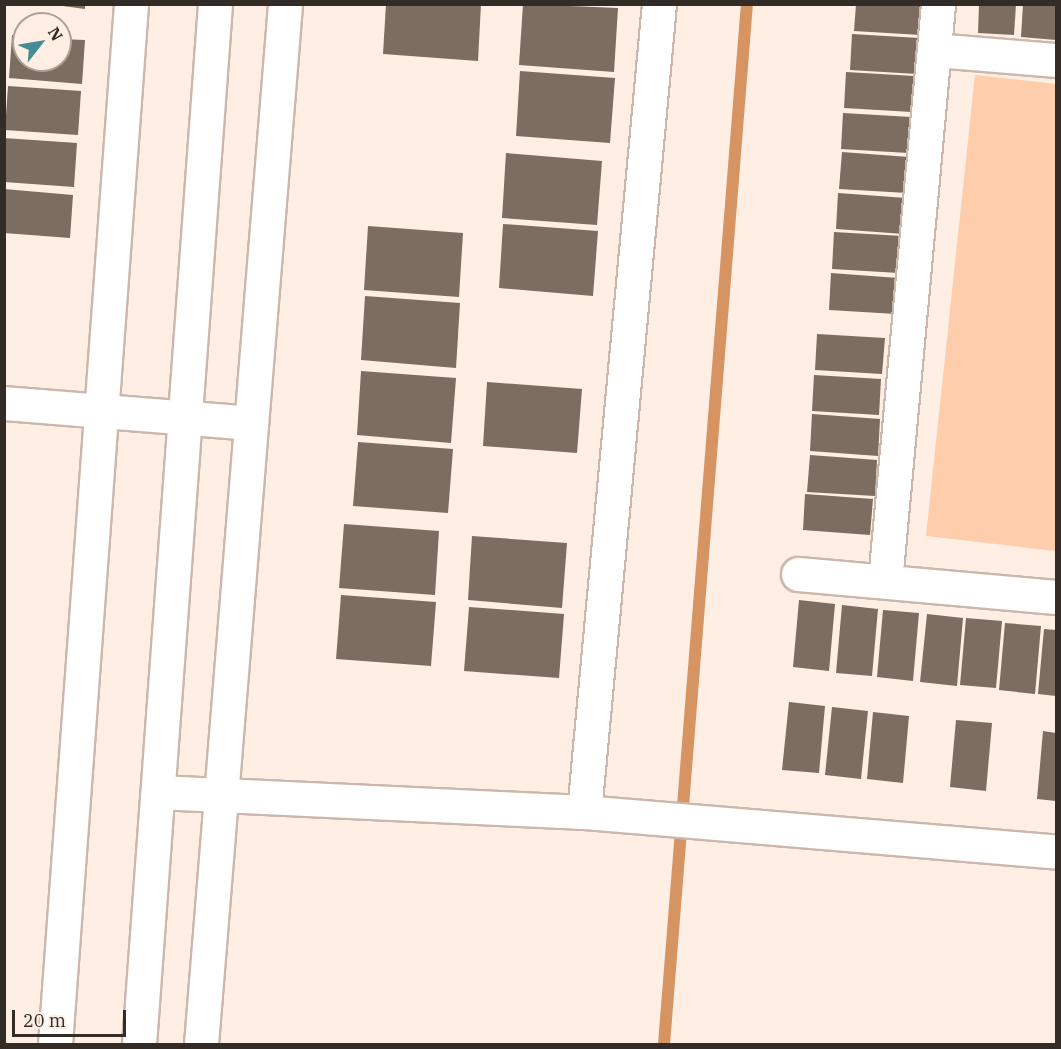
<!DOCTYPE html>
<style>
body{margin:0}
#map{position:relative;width:1061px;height:1049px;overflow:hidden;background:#feeee3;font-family:"IBM Plex Serif",serif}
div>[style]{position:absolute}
.green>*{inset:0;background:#fdcdac}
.stream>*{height:12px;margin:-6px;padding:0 6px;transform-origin:6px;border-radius:6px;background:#d79463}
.building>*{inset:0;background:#7d6c60}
.roads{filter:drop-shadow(2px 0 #cbb7ab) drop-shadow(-2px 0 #cbb7ab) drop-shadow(0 2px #cbb7ab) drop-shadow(0 -2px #cbb7ab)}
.minor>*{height:33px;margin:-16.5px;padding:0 16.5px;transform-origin:16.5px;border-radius:16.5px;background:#fff}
span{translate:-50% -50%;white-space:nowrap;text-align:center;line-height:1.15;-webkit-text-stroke:6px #feeee3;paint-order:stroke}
.frame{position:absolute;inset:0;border:6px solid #322b26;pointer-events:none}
.north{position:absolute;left:12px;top:12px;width:60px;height:60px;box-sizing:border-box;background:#feeee3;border:2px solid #aca097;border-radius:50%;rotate:59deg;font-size:16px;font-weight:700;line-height:24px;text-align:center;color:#322b26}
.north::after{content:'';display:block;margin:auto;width:21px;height:27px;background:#458c94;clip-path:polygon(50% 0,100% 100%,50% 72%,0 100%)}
.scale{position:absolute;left:12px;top:1010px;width:114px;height:27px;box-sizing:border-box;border:3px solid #322b26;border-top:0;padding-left:8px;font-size:18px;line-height:21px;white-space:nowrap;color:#322b26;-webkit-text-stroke:4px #feeee3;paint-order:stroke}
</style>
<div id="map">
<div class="green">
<i style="clip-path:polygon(975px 75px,1056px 84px,1056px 551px,926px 536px)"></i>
</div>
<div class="stream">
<i style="left:664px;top:1044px;width:1043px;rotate:-85.44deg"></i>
</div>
<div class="building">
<i style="clip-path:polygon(48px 4px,85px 4px,85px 9px)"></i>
<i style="clip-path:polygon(386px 4px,481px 4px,478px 61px,383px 54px)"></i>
<i style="clip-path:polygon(523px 4px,618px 8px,614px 72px,519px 65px)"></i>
<i style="clip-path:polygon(856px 4px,923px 4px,921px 35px,854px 31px)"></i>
<i style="clip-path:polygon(979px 4px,1016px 4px,1014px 35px,978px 33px)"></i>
<i style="clip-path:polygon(1023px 4px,1056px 4px,1056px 40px,1021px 37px)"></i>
<i style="clip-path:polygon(852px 34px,919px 38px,917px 74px,850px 70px)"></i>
<i style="clip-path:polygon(12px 35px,24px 36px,24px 60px,60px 60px,60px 39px,85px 40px,82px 84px,9px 78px)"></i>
<i style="clip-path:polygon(520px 71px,615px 78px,610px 143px,516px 136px)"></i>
<i style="clip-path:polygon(846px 72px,914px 76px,912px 112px,844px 108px)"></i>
<i style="clip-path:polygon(8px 86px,81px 91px,78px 135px,5px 130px)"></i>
<i style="clip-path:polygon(843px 113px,911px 117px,908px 153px,841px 149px)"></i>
<i style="clip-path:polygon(4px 138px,77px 143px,74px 187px,4px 182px)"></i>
<i style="clip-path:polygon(842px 152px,909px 157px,907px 193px,839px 189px)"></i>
<i style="clip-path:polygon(506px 153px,602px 161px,597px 225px,502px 218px)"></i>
<i style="clip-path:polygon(4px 189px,73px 195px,70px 238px,4px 233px)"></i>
<i style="clip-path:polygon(838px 193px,906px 198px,904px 234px,836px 229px)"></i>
<i style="clip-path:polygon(503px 224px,598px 231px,593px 296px,499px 288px)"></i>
<i style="clip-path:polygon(368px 226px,463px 233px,459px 297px,364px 290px)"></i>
<i style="clip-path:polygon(834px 232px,902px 236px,899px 273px,832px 269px)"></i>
<i style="clip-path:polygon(831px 273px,898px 278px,896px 314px,829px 310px)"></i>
<i style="clip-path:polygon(365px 296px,460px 303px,456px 368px,361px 360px)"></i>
<i style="clip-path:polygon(817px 334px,885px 338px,882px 374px,815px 370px)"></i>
<i style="clip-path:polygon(361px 371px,456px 378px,451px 443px,357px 435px)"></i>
<i style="clip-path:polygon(814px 375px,881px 379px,879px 415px,812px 411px)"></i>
<i style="clip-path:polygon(487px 382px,582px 389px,577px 453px,483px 446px)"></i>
<i style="clip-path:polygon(812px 414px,880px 419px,878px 456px,810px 451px)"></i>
<i style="clip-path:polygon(358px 442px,453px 449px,448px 513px,353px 506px)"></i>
<i style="clip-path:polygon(810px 455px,877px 460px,875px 496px,807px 492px)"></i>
<i style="clip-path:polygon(805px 494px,873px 499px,870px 535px,803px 530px)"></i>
<i style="clip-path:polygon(344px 524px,439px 531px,435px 595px,339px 588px)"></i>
<i style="clip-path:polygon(472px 536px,567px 543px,562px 608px,468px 600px)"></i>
<i style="clip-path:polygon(341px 595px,436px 602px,431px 666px,336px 659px)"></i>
<i style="clip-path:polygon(799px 600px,835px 604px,829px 671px,793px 667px)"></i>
<i style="clip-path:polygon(842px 605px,878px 609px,872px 676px,836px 673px)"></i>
<i style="clip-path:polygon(469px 607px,564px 614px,559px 678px,464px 671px)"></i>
<i style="clip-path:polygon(883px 610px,919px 613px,913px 681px,877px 677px)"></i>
<i style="clip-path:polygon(927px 614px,963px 618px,957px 686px,920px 682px)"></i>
<i style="clip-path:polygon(966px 618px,1002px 621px,996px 688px,960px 685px)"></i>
<i style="clip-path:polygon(1005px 623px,1041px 626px,1035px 694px,999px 690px)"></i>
<i style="clip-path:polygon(1044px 629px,1056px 630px,1056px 696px,1038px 694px)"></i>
<i style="clip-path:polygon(789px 702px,825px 706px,819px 773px,782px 770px)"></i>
<i style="clip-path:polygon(832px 707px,868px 711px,861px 779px,825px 775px)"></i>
<i style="clip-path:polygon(873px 712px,909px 716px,903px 783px,867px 779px)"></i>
<i style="clip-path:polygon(956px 720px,992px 723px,986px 791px,950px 787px)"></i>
<i style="clip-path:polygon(1043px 731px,1056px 733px,1056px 801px,1037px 799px)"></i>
</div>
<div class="roads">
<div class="minor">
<i style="left:934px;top:50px;width:122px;rotate:4.7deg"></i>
<i style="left:4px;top:403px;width:248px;rotate:4.6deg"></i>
<i style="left:798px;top:574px;width:259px;rotate:5.1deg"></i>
<i style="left:885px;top:581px;width:579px;rotate:-84.75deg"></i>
<i style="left:158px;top:792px;width:426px;rotate:2.7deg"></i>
<i style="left:584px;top:812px;width:474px;rotate:4.8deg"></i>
<i style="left:584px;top:812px;width:811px;rotate:-84.7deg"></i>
<i style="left:55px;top:1044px;width:1043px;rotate:-85.82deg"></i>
<i style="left:139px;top:1044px;width:1043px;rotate:-85.82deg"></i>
<i style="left:201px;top:1044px;width:1043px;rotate:-85.38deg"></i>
</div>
</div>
<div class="frame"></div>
<div class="north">N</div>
<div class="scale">20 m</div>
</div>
